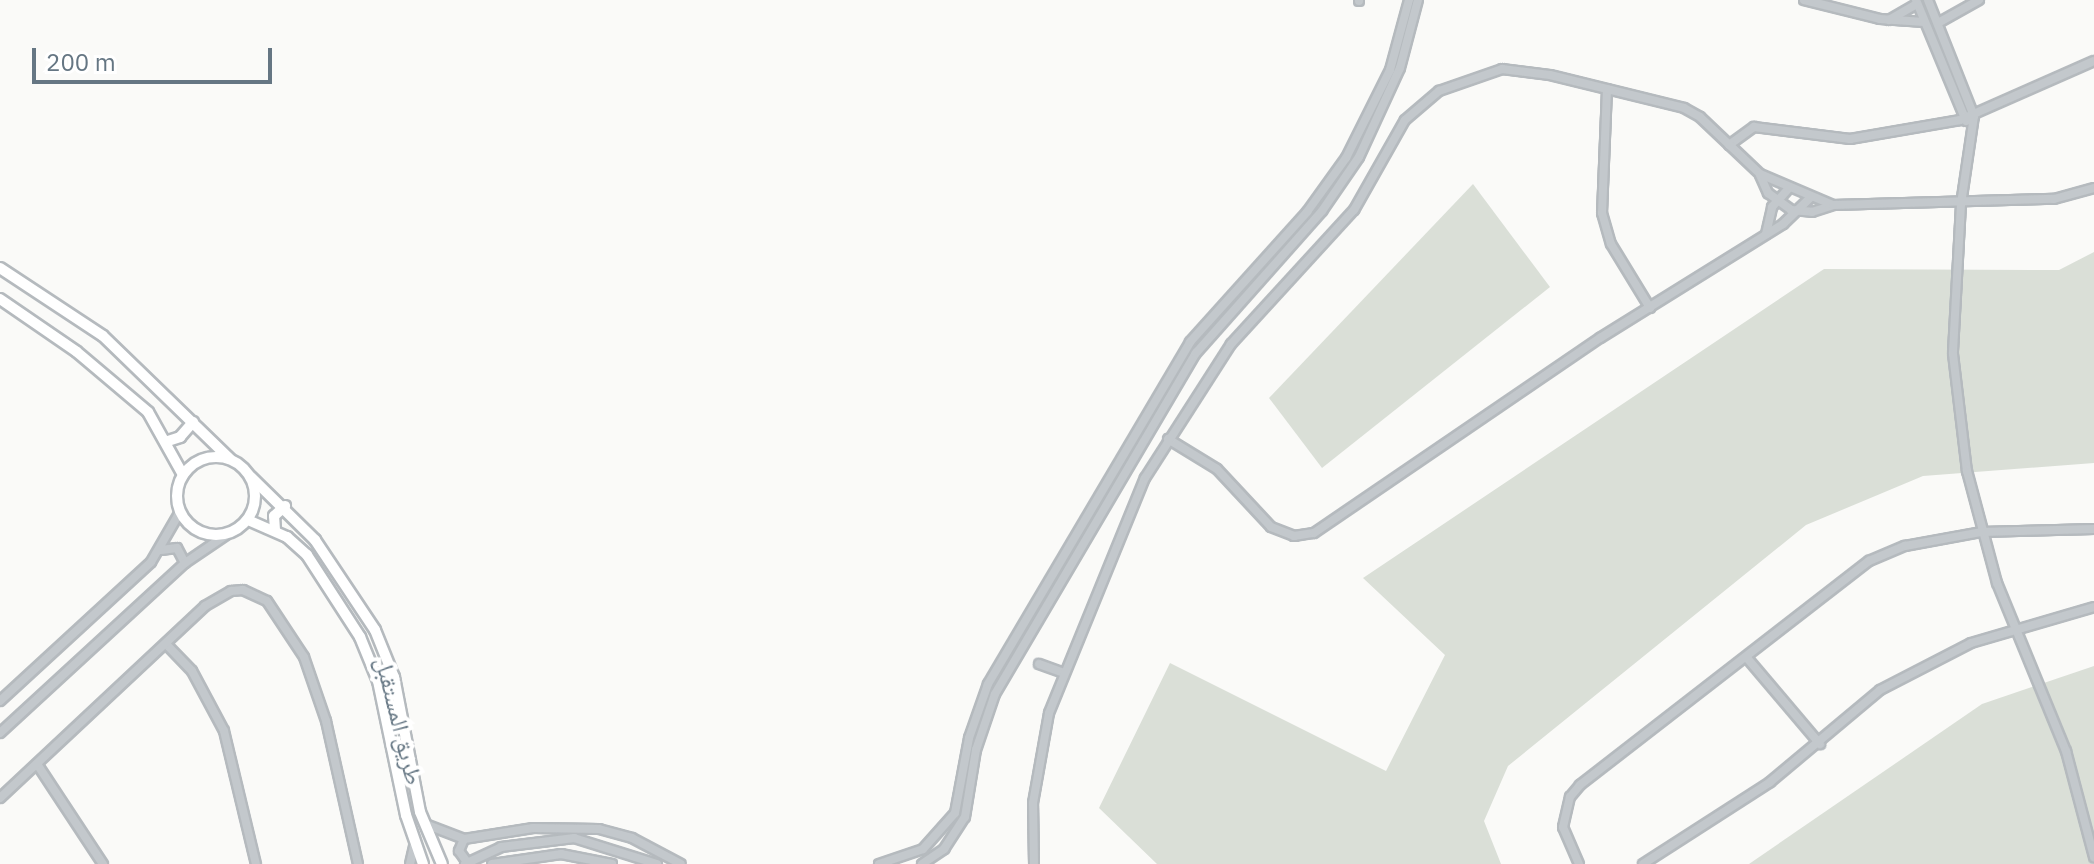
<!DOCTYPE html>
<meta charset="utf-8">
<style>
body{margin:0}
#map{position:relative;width:2094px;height:864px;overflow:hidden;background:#fafaf8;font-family:"IBM Plex Sans","Noto Naskh Arabic",sans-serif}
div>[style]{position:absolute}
.green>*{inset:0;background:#dadfd7}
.roads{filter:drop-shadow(2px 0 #b5babe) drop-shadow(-2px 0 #b5babe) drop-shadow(0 2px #b5babe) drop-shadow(0 -2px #b5babe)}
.minor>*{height:8px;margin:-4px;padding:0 4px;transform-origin:4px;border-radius:4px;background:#c3c8cc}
.major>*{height:10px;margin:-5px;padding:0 5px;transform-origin:5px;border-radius:5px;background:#fff}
.major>.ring{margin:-5px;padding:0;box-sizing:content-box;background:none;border:10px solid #fff;border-radius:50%}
span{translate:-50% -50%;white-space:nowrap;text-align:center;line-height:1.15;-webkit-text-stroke:8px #fff;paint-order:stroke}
.street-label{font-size:24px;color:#657683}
.scale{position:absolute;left:32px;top:48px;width:240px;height:36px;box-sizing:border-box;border:4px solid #657683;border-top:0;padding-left:10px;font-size:24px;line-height:28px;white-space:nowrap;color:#657683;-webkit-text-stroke:6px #fff;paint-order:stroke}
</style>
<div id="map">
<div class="green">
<i style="clip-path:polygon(1473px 184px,1550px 287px,1322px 468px,1269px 398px)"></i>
<i style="clip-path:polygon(2094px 252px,2094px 463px,1923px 476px,1806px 525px,1508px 766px,1484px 821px,1501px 864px,1157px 864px,1099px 808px,1170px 663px,1386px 771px,1445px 655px,1363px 578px,1824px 269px,2059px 270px)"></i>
<i style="clip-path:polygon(2094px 666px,2094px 864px,1749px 864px,1982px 704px)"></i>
</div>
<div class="roads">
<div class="minor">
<i style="left:1804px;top:0;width:78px;rotate:14deg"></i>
<i style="left:1880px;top:19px;width:44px;rotate:3.9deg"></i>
<i style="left:1916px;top:0;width:131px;rotate:67.5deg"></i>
<i style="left:1928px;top:0;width:125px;rotate:68.4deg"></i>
<i style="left:1974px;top:116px;width:89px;rotate:98.4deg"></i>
<i style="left:1961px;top:204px;width:150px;rotate:93.1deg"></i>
<i style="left:1953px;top:354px;width:118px;rotate:83.2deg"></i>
<i style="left:1967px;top:471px;width:116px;rotate:75deg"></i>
<i style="left:1997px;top:583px;width:182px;rotate:67.7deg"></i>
<i style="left:2066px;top:751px;width:110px;rotate:75.2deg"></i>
<i style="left:1359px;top:1px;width:1px;rotate:-90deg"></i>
<i style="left:1889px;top:20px;width:32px;rotate:-30deg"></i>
<i style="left:1938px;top:23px;width:47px;rotate:-29.3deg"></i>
<i style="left:1607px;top:89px;width:124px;rotate:92.3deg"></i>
<i style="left:1602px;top:213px;width:32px;rotate:74deg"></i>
<i style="left:1611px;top:244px;width:75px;rotate:58.6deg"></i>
<i style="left:1729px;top:145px;width:31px;rotate:-36deg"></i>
<i style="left:1754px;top:127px;width:97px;rotate:7.1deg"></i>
<i style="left:1850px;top:139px;width:112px;rotate:-9.8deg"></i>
<i style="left:1960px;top:120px;width:146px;rotate:-23.8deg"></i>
<i style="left:1760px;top:175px;width:20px;rotate:66deg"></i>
<i style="left:1768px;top:193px;width:29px;rotate:36deg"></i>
<i style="left:1791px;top:210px;width:21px;rotate:5deg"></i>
<i style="left:1812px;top:212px;width:22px;rotate:-18deg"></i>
<i style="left:1766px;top:234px;width:28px;rotate:-77deg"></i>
<i style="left:1772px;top:207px;width:24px;rotate:-48deg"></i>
<i style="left:1168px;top:439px;width:57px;rotate:31.5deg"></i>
<i style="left:1217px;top:469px;width:79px;rotate:47deg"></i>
<i style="left:1271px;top:527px;width:25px;rotate:21deg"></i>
<i style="left:1294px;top:536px;width:20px;rotate:-9deg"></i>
<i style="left:1314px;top:533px;width:346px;rotate:-34.3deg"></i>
<i style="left:1600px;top:338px;width:216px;rotate:-31.9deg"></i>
<i style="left:1783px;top:224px;width:37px;rotate:-44deg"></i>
<i style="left:161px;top:550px;width:16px;rotate:-7deg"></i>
<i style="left:177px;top:548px;width:17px;rotate:62deg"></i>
<i style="left:166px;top:644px;width:37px;rotate:46deg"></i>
<i style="left:192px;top:671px;width:68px;rotate:61.9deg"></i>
<i style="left:224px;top:731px;width:137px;rotate:76.5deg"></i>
<i style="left:1747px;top:658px;width:113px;rotate:49.7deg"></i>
<i style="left:1039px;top:664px;width:27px;rotate:20deg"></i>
<i style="left:0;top:701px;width:205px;rotate:-42.6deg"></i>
<i style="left:151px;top:562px;width:58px;rotate:-59.9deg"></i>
<i style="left:0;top:733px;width:251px;rotate:-42.6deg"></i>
<i style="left:185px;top:563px;width:50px;rotate:-34.3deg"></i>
<i style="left:37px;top:764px;width:120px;rotate:56.6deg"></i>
<i style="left:0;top:798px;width:281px;rotate:-43.1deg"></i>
<i style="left:205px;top:606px;width:30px;rotate:-30deg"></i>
<i style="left:231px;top:591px;width:12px;rotate:-5deg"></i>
<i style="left:243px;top:590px;width:26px;rotate:25deg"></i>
<i style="left:267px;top:601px;width:67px;rotate:56.5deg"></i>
<i style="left:304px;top:657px;width:68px;rotate:71deg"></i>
<i style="left:326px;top:721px;width:147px;rotate:77.4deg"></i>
<i style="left:425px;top:824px;width:42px;rotate:21deg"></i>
<i style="left:464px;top:839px;width:70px;rotate:-9.1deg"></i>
<i style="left:533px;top:828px;width:66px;rotate:0.9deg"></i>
<i style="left:599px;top:829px;width:34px;rotate:15deg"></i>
<i style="left:632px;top:838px;width:55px;rotate:28deg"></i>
<i style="left:464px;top:839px;width:13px;rotate:113deg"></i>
<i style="left:459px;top:851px;width:14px;rotate:54deg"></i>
<i style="left:410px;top:864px;width:18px;rotate:-77deg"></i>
<i style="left:465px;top:864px;width:40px;rotate:-25deg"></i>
<i style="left:501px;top:847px;width:74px;rotate:-7deg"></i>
<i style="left:574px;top:838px;width:87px;rotate:17.4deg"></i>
<i style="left:492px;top:864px;width:70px;rotate:-8.2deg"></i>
<i style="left:561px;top:854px;width:52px;rotate:11.1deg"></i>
<i style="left:879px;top:864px;width:46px;rotate:-18.8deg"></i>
<i style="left:923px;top:849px;width:48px;rotate:-48.4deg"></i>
<i style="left:955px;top:813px;width:76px;rotate:-79.4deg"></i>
<i style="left:969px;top:738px;width:57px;rotate:-70.6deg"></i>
<i style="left:988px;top:684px;width:397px;rotate:-59.4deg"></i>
<i style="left:1190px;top:342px;width:175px;rotate:-48deg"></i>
<i style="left:1307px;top:212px;width:67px;rotate:-54.2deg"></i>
<i style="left:1346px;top:158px;width:98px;rotate:-63.4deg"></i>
<i style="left:1390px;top:70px;width:73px;rotate:-74.8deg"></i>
<i style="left:922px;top:864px;width:27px;rotate:-34deg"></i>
<i style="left:944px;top:849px;width:38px;rotate:-57deg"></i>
<i style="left:965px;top:817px;width:68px;rotate:-80.7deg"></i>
<i style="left:976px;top:750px;width:59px;rotate:-71.3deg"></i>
<i style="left:995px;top:694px;width:396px;rotate:-59.5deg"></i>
<i style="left:1196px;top:353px;width:190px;rotate:-48.4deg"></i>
<i style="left:1322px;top:211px;width:65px;rotate:-55.6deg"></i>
<i style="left:1359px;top:157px;width:98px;rotate:-65.3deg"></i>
<i style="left:1400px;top:68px;width:70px;rotate:-75.2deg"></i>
<i style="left:1034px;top:864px;width:61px;rotate:-90.9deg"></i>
<i style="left:1033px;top:803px;width:91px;rotate:-79.9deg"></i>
<i style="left:1049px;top:713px;width:254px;rotate:-67.8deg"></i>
<i style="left:1145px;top:478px;width:159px;rotate:-57.3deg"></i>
<i style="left:1231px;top:344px;width:182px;rotate:-47.5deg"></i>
<i style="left:1354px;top:210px;width:103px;rotate:-60.5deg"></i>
<i style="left:1405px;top:120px;width:45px;rotate:-40.5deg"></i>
<i style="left:1439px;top:91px;width:67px;rotate:-19.2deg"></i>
<i style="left:1502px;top:69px;width:48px;rotate:7.1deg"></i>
<i style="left:1550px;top:75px;width:138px;rotate:13.8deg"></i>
<i style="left:1684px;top:108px;width:18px;rotate:29deg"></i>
<i style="left:1700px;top:117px;width:83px;rotate:43.5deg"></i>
<i style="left:1760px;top:174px;width:79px;rotate:23deg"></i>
<i style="left:1833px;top:205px;width:221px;rotate:-1.6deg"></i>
<i style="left:2054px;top:199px;width:41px;rotate:-15.4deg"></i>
<i style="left:1579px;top:864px;width:40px;rotate:-113.4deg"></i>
<i style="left:1563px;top:827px;width:31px;rotate:-77deg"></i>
<i style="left:1570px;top:797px;width:16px;rotate:-50deg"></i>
<i style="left:1580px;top:785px;width:366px;rotate:-37.8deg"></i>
<i style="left:1869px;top:561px;width:39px;rotate:-23deg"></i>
<i style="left:1905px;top:546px;width:77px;rotate:-10.4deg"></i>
<i style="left:1981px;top:532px;width:113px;rotate:-1.5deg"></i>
<i style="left:1643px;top:864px;width:151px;rotate:-32.8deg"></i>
<i style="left:1770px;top:782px;width:143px;rotate:-39.9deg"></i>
<i style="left:1880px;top:690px;width:102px;rotate:-27.3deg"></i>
<i style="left:1971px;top:643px;width:128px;rotate:-16.3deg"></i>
</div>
<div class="major">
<i style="left:0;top:268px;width:123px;rotate:33.4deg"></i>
<i style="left:103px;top:336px;width:177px;rotate:44.1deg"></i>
<i style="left:0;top:299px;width:93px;rotate:34.5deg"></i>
<i style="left:77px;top:352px;width:93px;rotate:40.2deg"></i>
<i style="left:148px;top:412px;width:72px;rotate:60.9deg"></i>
<i style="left:168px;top:441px;width:13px;rotate:-18deg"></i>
<i style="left:180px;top:437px;width:20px;rotate:-49deg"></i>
<i class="ring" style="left:177px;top:457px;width:68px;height:68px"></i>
<i style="left:251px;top:477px;width:90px;rotate:44.5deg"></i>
<i style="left:315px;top:540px;width:108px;rotate:56.3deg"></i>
<i style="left:375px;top:630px;width:51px;rotate:68deg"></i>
<i style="left:394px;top:677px;width:137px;rotate:79.1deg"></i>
<i style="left:420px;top:812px;width:56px;rotate:67.1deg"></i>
<i style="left:248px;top:520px;width:43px;rotate:23.6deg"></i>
<i style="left:287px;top:537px;width:27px;rotate:42deg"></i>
<i style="left:307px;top:555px;width:98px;rotate:57.1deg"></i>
<i style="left:360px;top:637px;width:48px;rotate:67.8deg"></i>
<i style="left:378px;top:681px;width:137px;rotate:78.2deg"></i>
<i style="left:406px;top:815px;width:52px;rotate:70.9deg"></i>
<i style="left:275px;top:530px;width:14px;rotate:-94deg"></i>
<i style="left:274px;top:516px;width:15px;rotate:-42deg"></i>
</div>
</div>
<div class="street-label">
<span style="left:399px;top:721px;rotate:76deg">طريق المستقبل</span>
</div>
<div class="scale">200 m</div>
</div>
